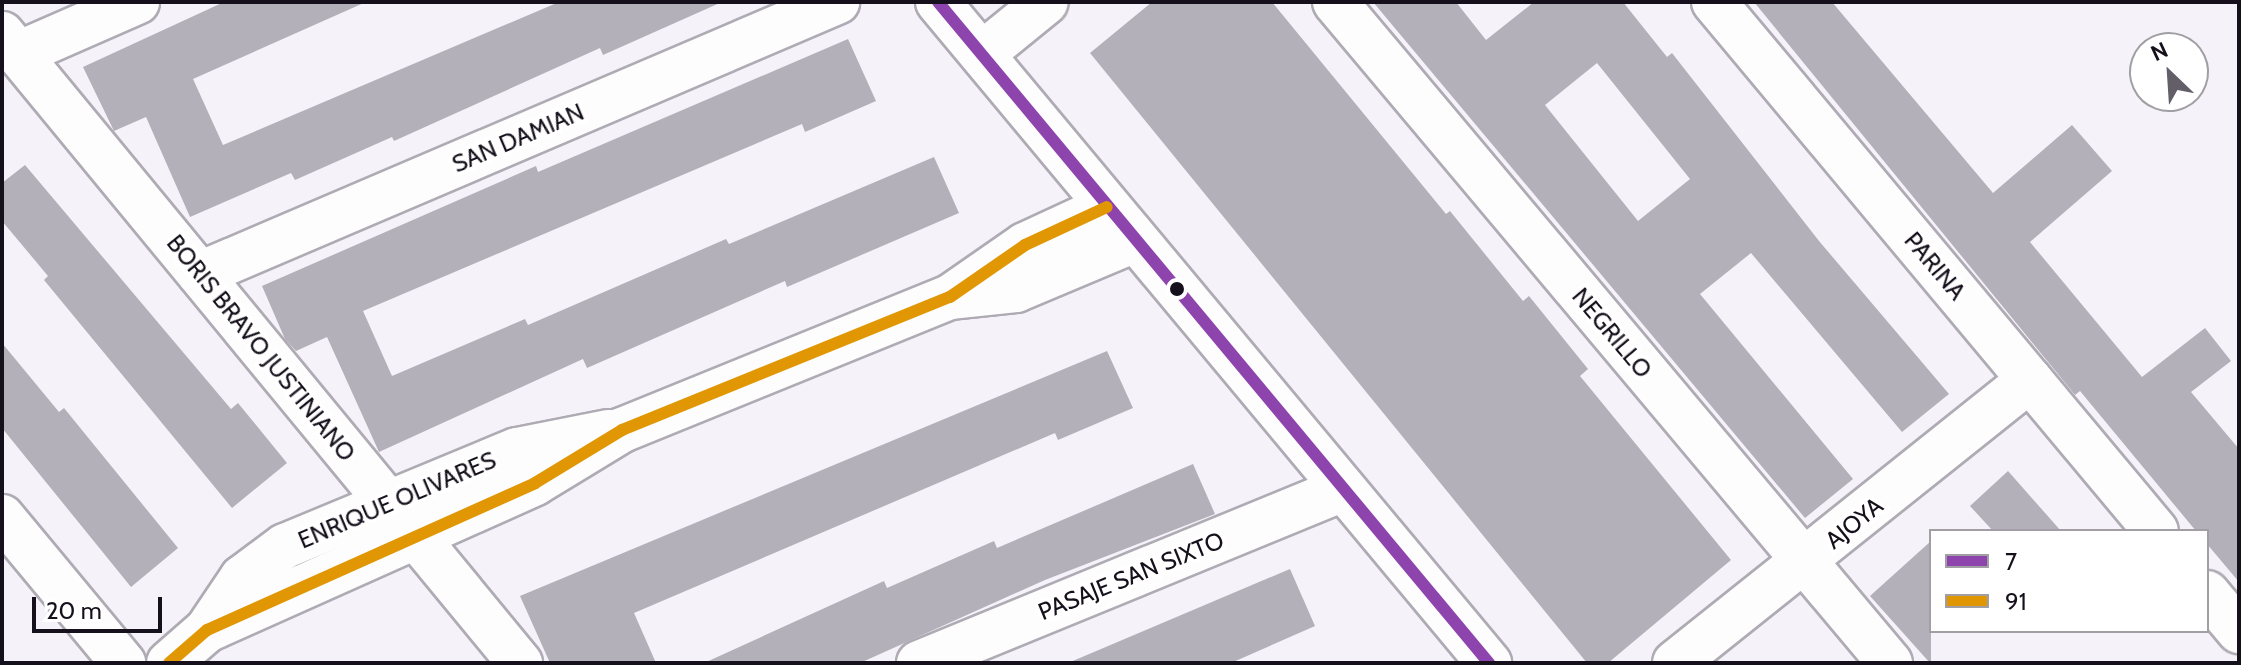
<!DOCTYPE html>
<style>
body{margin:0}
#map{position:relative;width:2241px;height:665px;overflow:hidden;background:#f5f2f9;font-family:Cabin,sans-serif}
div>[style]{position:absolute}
.building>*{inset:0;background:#b4b0b9}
.roads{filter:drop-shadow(2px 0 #afabb4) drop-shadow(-2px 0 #afabb4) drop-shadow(0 2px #afabb4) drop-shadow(0 -2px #afabb4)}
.street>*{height:44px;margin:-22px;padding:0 22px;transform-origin:22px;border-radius:22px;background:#fefdfe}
.secondary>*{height:44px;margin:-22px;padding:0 22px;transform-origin:22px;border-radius:22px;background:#fefdfe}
.bus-1>*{height:12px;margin:-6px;padding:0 6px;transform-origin:6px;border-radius:6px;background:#8e44ad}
.bus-2>*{height:12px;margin:-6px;padding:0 6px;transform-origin:6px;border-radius:6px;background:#e09703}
.dots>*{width:22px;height:22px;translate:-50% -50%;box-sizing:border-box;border:4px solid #fff;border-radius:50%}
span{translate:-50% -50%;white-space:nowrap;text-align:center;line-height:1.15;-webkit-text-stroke:8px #fff;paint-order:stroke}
.street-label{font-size:24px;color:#15101b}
.frame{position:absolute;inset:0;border:4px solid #15101b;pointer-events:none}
.legend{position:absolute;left:1929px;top:529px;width:280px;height:104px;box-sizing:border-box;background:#fff;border:2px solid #a19fa4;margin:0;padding:10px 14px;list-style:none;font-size:24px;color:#15101b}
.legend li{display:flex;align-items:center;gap:16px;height:40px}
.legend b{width:40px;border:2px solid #a19fa4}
.north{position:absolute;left:2129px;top:32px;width:80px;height:80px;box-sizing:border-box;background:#fff;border:2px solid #a19fa4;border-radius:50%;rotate:335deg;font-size:22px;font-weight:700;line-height:32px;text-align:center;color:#15101b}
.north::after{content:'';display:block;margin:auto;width:28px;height:36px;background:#635f69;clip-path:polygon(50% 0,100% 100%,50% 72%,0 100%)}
.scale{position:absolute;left:32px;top:597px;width:130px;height:36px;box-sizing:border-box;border:4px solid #15101b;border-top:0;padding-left:10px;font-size:24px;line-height:28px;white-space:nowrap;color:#15101b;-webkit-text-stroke:6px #fff;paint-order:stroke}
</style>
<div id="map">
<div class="building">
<i style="clip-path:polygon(224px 2px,366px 2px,193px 79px,223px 145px,559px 2px,722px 2px,603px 55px,600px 48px,394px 141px,392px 137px,295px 180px,291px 173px,190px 217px,146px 117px,114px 131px,83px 67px)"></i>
<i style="clip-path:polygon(1152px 2px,1272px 2px,1446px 214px,1450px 211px,1523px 301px,1529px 296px,1588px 369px,1580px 376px,1731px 560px,1608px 663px,1587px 663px,1090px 53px)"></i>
<i style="clip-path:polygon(evenodd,1373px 2px,1456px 2px,1486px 40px,1534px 2px,1623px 2px,1667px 57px,1672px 53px,1819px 241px,1949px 394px,1902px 432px,1751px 253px,1700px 294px,1853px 479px,1805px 518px,1373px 2px,1597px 63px,1690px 179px,1638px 221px,1545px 105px,1597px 63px)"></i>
<i style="clip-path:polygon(1754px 2px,1832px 2px,1993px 193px,2072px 125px,2112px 171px,2030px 242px,2142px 377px,2205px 328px,2231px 361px,2191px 392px,2239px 449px,2239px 582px,2207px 544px,2207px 531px,2196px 531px,2080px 391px,2075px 395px)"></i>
<i style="clip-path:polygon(848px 39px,876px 101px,805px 132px,802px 124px,363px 311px,392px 376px,525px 319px,528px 325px,726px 239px,729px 244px,934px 157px,959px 213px,787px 287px,785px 281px,587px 368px,583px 359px,379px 452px,327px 337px,296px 351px,285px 339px,262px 286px,536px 166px,538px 172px)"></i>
<i style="clip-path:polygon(25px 165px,231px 409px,238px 403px,287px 463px,232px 508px,44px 280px,48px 276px,2px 221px,2px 183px)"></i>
<i style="clip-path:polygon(2px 343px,59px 412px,64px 408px,178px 548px,131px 587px,2px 428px)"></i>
<i style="clip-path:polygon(1107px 351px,1133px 408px,1058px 440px,1055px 433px,634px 613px,656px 663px,550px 663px,520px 596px)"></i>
<i style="clip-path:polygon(1193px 464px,1215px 514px,1045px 580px,860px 663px,704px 663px,884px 581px,887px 588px,994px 541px,997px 548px)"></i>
<i style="clip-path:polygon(2008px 471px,2061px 531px,1993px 531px,1970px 506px)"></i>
<i style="clip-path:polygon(1931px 541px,1931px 663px,1930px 663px,1870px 596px)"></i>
<i style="clip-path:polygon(1290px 569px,1315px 626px,1231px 663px,1068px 663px)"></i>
</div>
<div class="roads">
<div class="street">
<i style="left:1335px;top:2px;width:863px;rotate:49.98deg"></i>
<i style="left:1714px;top:2px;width:689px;rotate:50.12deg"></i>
<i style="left:2px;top:34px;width:815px;rotate:50.53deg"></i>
<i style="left:18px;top:54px;width:130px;rotate:-23.6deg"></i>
<i style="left:982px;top:54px;width:82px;rotate:-39.1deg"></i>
<i style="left:200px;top:274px;width:693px;rotate:-23.12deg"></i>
<i style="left:2px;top:517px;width:190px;rotate:50.3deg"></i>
<i style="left:2207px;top:593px;width:50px;rotate:49.9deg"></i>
<i style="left:919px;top:663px;width:458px;rotate:-22.3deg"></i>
<i style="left:1675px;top:663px;width:454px;rotate:-38.6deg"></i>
</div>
<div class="secondary">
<i style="left:938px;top:2px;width:861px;rotate:50.19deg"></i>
<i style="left:952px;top:297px;width:64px;rotate:-6.2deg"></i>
<i style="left:1016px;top:290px;width:129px;rotate:-22.8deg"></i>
<i style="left:207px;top:630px;width:63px;rotate:-56.1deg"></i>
<i style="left:242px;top:578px;width:54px;rotate:-36.7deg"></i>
<i style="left:285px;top:546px;width:251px;rotate:-22.5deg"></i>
<i style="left:517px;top:450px;width:94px;rotate:-11.1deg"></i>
<i style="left:169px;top:663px;width:50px;rotate:-41deg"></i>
<i style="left:207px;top:630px;width:359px;rotate:-24.1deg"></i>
<i style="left:535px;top:483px;width:102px;rotate:-31.3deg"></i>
<i style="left:622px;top:430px;width:354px;rotate:-22.1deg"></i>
<i style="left:950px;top:297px;width:91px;rotate:-34.7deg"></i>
<i style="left:1025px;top:245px;width:90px;rotate:-24.9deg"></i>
</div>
</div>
<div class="bus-1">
<i style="left:938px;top:2px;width:861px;rotate:50.19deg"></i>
</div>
<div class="bus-2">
<i style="left:169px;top:663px;width:50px;rotate:-41deg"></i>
<i style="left:207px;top:630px;width:359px;rotate:-24.1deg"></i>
<i style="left:535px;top:483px;width:102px;rotate:-31.3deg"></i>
<i style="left:622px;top:430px;width:354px;rotate:-22.1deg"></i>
<i style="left:950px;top:297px;width:91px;rotate:-34.7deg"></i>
<i style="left:1025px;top:245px;width:90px;rotate:-24.9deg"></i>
</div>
<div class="dots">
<i style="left:1177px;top:289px;background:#15101b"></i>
</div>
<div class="street-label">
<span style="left:518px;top:138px;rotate:-23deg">SAN DAMIAN</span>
<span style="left:1935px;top:266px;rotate:50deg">PARINA</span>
<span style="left:1612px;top:333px;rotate:50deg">NEGRILLO</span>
<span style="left:261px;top:348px;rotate:51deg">BORIS BRAVO JUSTINIANO</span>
<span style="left:397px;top:500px;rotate:-23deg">ENRIQUE OLIVARES</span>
<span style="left:1854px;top:523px;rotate:-39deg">AJOYA</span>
<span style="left:1131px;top:576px;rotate:-22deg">PASAJE SAN SIXTO</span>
</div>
<div class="frame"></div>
<ul class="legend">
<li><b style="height:10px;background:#8e44ad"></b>7</li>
<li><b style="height:10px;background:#e09703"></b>91</li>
</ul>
<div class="north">N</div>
<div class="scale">20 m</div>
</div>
